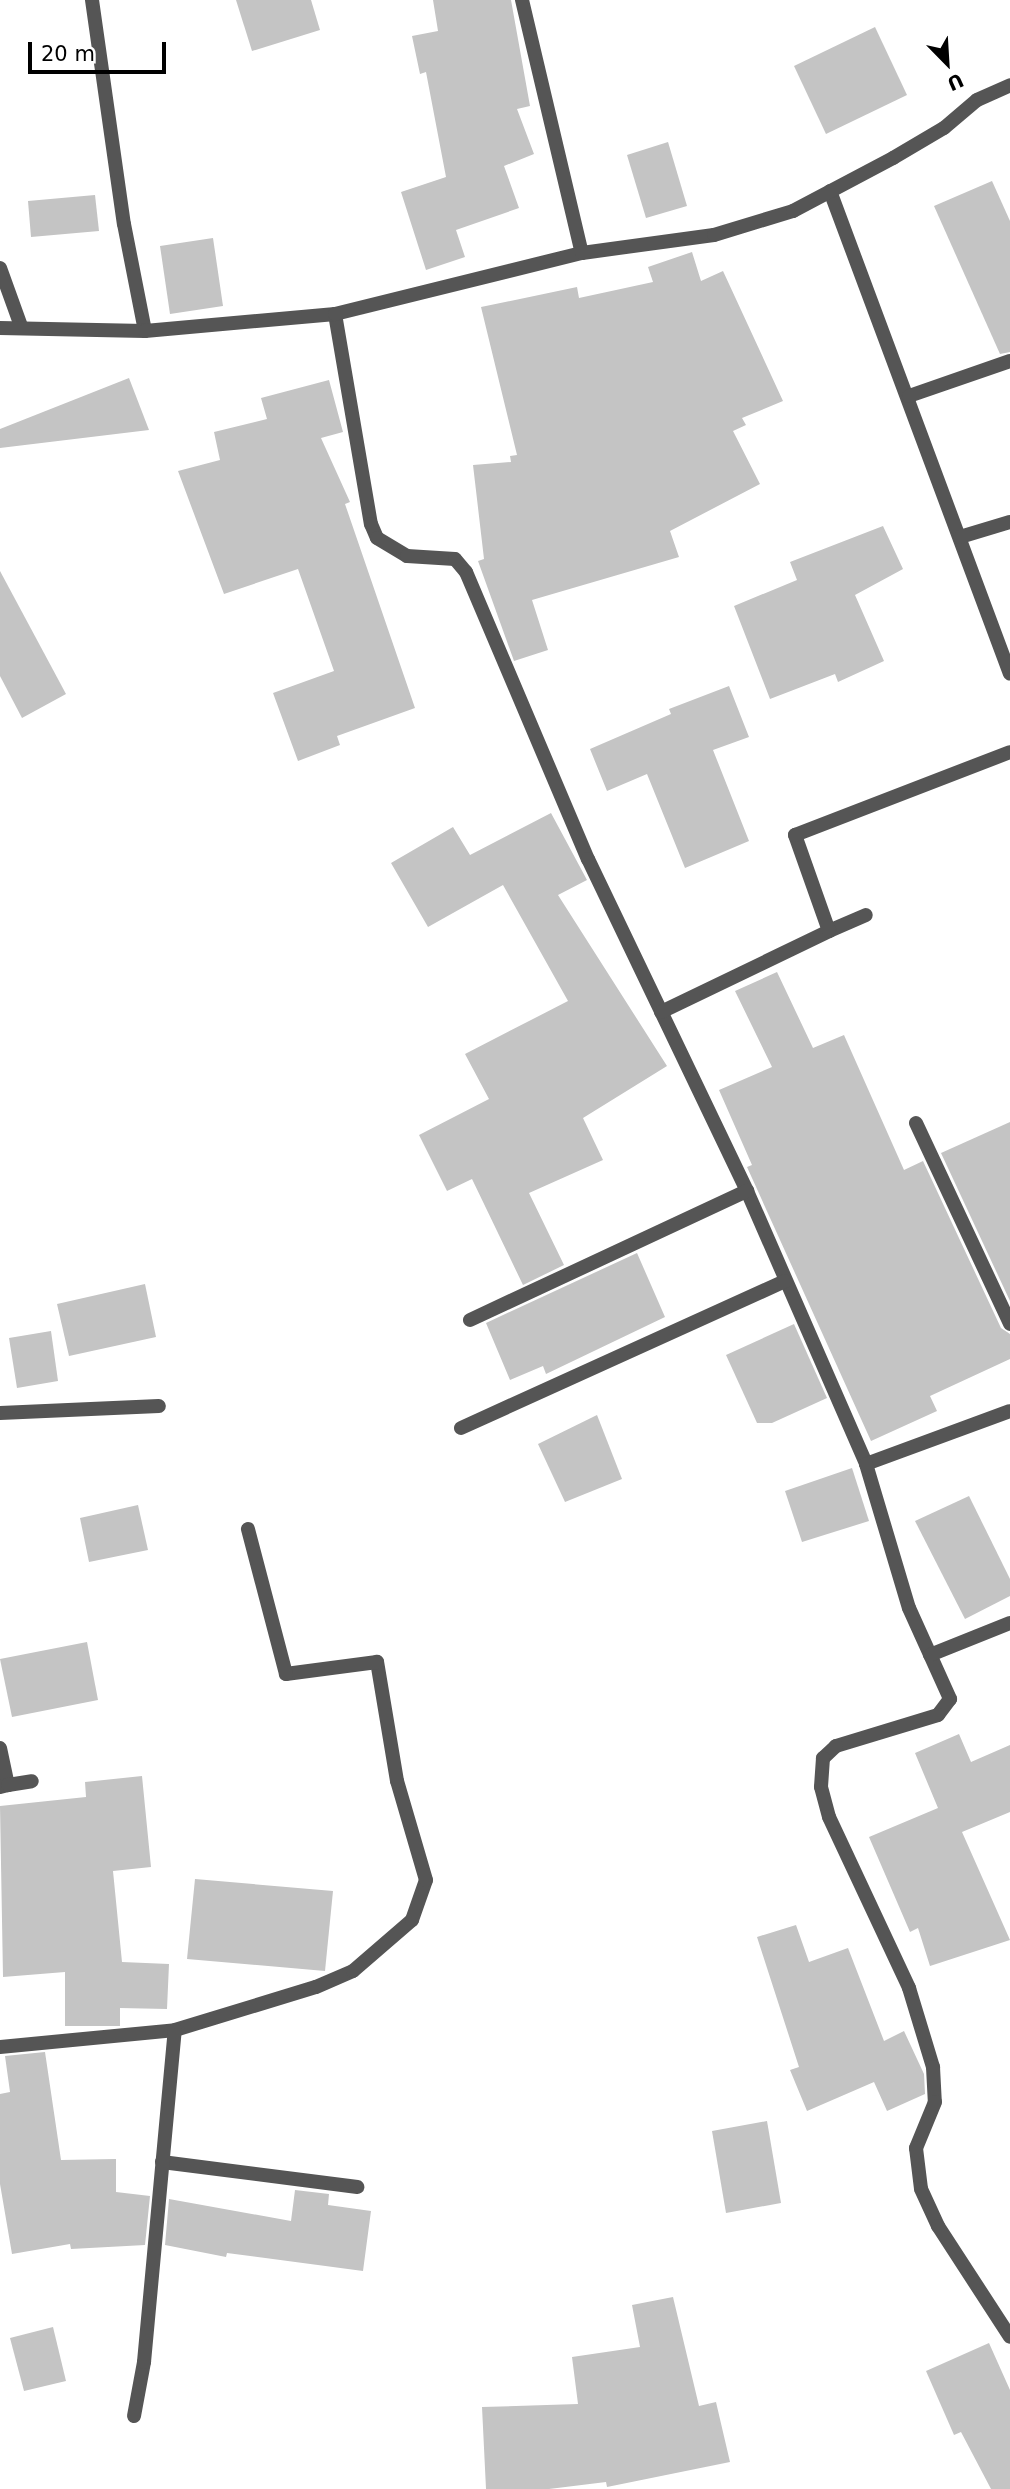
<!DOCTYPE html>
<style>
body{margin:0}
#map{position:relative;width:1010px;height:2489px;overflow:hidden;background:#fff;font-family:"DejaVu Sans",sans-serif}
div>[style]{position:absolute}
.building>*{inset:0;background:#c4c4c4}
.minor>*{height:14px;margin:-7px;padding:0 7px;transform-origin:7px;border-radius:7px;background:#555}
span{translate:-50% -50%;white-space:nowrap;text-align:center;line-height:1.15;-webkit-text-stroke:7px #fff;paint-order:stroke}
.north{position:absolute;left:912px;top:28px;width:70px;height:70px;-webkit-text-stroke:5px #fff;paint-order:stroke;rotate:156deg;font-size:19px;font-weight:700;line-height:28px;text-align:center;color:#000}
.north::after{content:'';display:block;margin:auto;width:24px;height:32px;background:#000;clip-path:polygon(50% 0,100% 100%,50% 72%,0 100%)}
.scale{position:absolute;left:28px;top:42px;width:138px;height:32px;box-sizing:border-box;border:4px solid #000;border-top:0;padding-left:9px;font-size:21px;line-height:24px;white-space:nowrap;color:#000;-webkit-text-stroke:5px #fff;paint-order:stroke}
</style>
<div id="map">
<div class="building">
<i style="clip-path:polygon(236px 0,311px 0,320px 30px,252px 51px)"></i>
<i style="clip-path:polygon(433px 0,511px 0,530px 106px,517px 109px,534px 154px,504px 166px,519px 208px,456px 230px,465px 257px,426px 270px,401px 192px,446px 177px,426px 72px,420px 74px,412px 36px,438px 31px)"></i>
<i style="clip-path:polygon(875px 27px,907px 95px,826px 134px,794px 66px)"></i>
<i style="clip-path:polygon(668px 142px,687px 206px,646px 218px,627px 155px)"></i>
<i style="clip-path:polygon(992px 181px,1010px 221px,1010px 352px,1000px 354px,934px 206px)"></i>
<i style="clip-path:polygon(95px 195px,99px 231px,31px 237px,28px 201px)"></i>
<i style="clip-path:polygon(213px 238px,223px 306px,170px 314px,160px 246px)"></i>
<i style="clip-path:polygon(692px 252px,701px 281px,723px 271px,783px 401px,742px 418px,746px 425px,733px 431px,760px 484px,670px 531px,679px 557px,532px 600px,548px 650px,514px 661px,478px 561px,484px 559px,473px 465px,511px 462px,510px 456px,517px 455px,481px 307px,577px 287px,579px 298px,653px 282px,648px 267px)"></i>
<i style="clip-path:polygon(129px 378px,149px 430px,0 448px,0 429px)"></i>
<i style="clip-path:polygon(329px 380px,343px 432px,321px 438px,350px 502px,345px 504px,415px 708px,337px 736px,340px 745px,298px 761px,273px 693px,334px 671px,298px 569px,224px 594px,178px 471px,220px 460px,214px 432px,267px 419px,261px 398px)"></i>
<i style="clip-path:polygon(883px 526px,903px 569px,855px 595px,884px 661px,838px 682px,835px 674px,770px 699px,734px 606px,797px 580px,790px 562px)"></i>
<i style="clip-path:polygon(0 571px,66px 694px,22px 718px,0 676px)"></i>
<i style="clip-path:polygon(729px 686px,749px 737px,713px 750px,749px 841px,685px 868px,647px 774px,607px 791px,590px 749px,671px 714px,669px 709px)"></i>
<i style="clip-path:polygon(551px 813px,587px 880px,558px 895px,667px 1066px,583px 1118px,603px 1160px,529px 1193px,564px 1265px,523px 1285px,472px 1179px,447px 1191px,419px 1135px,489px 1099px,465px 1054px,568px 1001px,503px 885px,428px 927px,391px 863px,453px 827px,470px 855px)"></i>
<i style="clip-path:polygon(777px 972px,813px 1048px,844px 1035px,904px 1170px,923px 1161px,1001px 1328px,1010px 1334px,1010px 1359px,930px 1396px,937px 1411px,871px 1441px,747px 1167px,752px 1165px,719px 1090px,772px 1067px,735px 991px)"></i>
<i style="clip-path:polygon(1010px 1122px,1010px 1301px,941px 1153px)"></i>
<i style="clip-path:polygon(637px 1253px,665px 1317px,546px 1374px,543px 1366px,510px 1380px,486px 1323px)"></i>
<i style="clip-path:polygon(145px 1284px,156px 1337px,69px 1356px,57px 1304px)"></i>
<i style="clip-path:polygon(794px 1324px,827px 1398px,772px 1423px,757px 1423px,726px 1355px)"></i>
<i style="clip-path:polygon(51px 1331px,58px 1381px,17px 1388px,9px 1338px)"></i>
<i style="clip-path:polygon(597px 1415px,622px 1479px,565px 1502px,538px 1444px)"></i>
<i style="clip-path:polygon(852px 1468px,869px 1521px,802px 1542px,785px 1491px)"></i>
<i style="clip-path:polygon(969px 1496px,1010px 1579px,1010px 1596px,965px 1619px,915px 1521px)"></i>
<i style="clip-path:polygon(138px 1505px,148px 1550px,89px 1562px,80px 1518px)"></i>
<i style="clip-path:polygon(87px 1642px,98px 1700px,12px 1717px,0 1659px)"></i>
<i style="clip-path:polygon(959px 1734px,971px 1762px,1010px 1745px,1010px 1812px,962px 1832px,1010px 1940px,930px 1966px,918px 1928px,910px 1932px,869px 1837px,938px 1808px,915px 1753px)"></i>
<i style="clip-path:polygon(142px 1776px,151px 1867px,113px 1871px,122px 1962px,169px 1964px,167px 2009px,120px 2008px,120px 2026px,65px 2026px,65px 1972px,3px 1977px,0 1806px,86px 1797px,85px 1782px)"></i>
<i style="clip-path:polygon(195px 1879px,333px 1891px,325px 1971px,187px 1959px)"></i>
<i style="clip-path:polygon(796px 1925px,809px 1962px,848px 1948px,884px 2041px,904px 2031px,924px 2074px,925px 2094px,887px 2111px,874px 2082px,807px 2111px,790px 2070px,799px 2067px,757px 1937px)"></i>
<i style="clip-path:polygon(45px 2052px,61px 2160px,116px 2159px,116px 2192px,150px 2196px,145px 2245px,71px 2249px,70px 2244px,12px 2254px,0 2184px,0 2094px,10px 2092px,5px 2056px)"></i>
<i style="clip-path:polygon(767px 2121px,781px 2203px,726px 2213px,712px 2131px)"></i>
<i style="clip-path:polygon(295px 2190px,329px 2194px,328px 2205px,371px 2211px,363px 2271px,227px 2253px,226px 2257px,165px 2245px,169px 2199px,291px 2221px)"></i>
<i style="clip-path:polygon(673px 2297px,699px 2406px,716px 2402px,730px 2462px,607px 2487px,606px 2482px,549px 2489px,486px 2489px,482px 2407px,578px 2404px,572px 2357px,640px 2347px,632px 2305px)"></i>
<i style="clip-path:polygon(53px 2327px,66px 2381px,24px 2391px,10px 2338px)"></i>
<i style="clip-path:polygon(989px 2343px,1010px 2390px,1010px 2489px,991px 2489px,961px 2432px,954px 2435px,926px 2371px)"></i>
</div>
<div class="minor">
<i style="left:92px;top:0;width:226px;rotate:81.9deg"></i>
<i style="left:124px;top:224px;width:109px;rotate:78.9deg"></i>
<i style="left:522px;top:0;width:260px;rotate:76.7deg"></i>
<i style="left:830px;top:191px;width:515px;rotate:69.56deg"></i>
<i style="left:0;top:268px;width:62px;rotate:70.1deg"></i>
<i style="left:335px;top:314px;width:213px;rotate:80.3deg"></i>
<i style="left:371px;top:524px;width:15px;rotate:67deg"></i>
<i style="left:377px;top:538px;width:35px;rotate:31deg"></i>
<i style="left:407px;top:556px;width:48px;rotate:3.6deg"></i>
<i style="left:455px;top:559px;width:17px;rotate:50deg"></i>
<i style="left:466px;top:572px;width:312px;rotate:67deg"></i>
<i style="left:588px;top:859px;width:368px;rotate:64.4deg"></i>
<i style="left:747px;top:1191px;width:298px;rotate:66.4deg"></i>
<i style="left:866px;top:1464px;width:153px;rotate:-20.2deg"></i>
<i style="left:0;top:328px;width:145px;rotate:1.2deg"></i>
<i style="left:145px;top:331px;width:191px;rotate:-5.1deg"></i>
<i style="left:335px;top:314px;width:254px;rotate:-13.9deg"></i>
<i style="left:582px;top:253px;width:133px;rotate:-7.8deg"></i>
<i style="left:714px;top:235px;width:83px;rotate:-16.9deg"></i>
<i style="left:793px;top:211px;width:113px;rotate:-27.9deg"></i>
<i style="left:893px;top:158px;width:59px;rotate:-30.5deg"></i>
<i style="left:944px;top:128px;width:43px;rotate:-40.3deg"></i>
<i style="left:977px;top:100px;width:36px;rotate:-24deg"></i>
<i style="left:909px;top:396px;width:107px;rotate:-19.1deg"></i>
<i style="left:960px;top:537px;width:52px;rotate:-16.7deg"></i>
<i style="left:829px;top:931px;width:40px;rotate:-23.4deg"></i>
<i style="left:661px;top:1012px;width:187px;rotate:-25.7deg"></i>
<i style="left:829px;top:931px;width:102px;rotate:-109.5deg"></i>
<i style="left:795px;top:835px;width:230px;rotate:-21.1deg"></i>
<i style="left:916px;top:1123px;width:222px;rotate:64.9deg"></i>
<i style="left:470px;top:1320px;width:306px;rotate:-25deg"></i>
<i style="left:0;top:1413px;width:159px;rotate:-2.5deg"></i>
<i style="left:461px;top:1428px;width:356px;rotate:-24.4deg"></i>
<i style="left:866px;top:1464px;width:150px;rotate:73.4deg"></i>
<i style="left:909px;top:1608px;width:100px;rotate:65.7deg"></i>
<i style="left:950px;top:1699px;width:20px;rotate:127deg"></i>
<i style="left:938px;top:1715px;width:107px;rotate:163.1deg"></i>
<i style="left:836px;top:1746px;width:18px;rotate:137deg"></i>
<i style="left:823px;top:1758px;width:29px;rotate:94deg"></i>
<i style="left:821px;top:1787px;width:31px;rotate:75deg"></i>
<i style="left:829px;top:1817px;width:189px;rotate:64.9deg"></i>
<i style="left:909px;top:1988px;width:83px;rotate:73.1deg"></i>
<i style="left:933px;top:2067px;width:35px;rotate:87deg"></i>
<i style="left:935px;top:2102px;width:50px;rotate:112.4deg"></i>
<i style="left:916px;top:2148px;width:41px;rotate:83deg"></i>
<i style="left:921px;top:2189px;width:41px;rotate:65.3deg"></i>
<i style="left:938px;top:2226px;width:132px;rotate:57deg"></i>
<i style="left:930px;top:1655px;width:86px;rotate:-21.8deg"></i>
<i style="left:0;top:1748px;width:38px;rotate:78deg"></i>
<i style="left:8px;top:1785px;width:8px;rotate:166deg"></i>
<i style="left:8px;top:1785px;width:24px;rotate:-9deg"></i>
<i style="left:0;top:2047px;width:176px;rotate:-5.5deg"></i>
<i style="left:175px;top:2030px;width:147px;rotate:-17deg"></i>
<i style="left:316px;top:1987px;width:40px;rotate:-23.4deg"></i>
<i style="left:353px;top:1971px;width:78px;rotate:-40.8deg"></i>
<i style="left:412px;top:1920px;width:42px;rotate:-70.7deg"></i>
<i style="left:426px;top:1880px;width:103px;rotate:-106.3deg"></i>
<i style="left:397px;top:1781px;width:121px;rotate:-99.5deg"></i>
<i style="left:377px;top:1662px;width:92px;rotate:172.5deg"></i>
<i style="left:286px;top:1674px;width:150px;rotate:-104.7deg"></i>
<i style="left:162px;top:2162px;width:197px;rotate:7.3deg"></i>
<i style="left:134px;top:2416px;width:55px;rotate:-79.5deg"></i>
<i style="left:144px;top:2362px;width:333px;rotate:-84.7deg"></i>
</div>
<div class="north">U</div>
<div class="scale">20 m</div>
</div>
